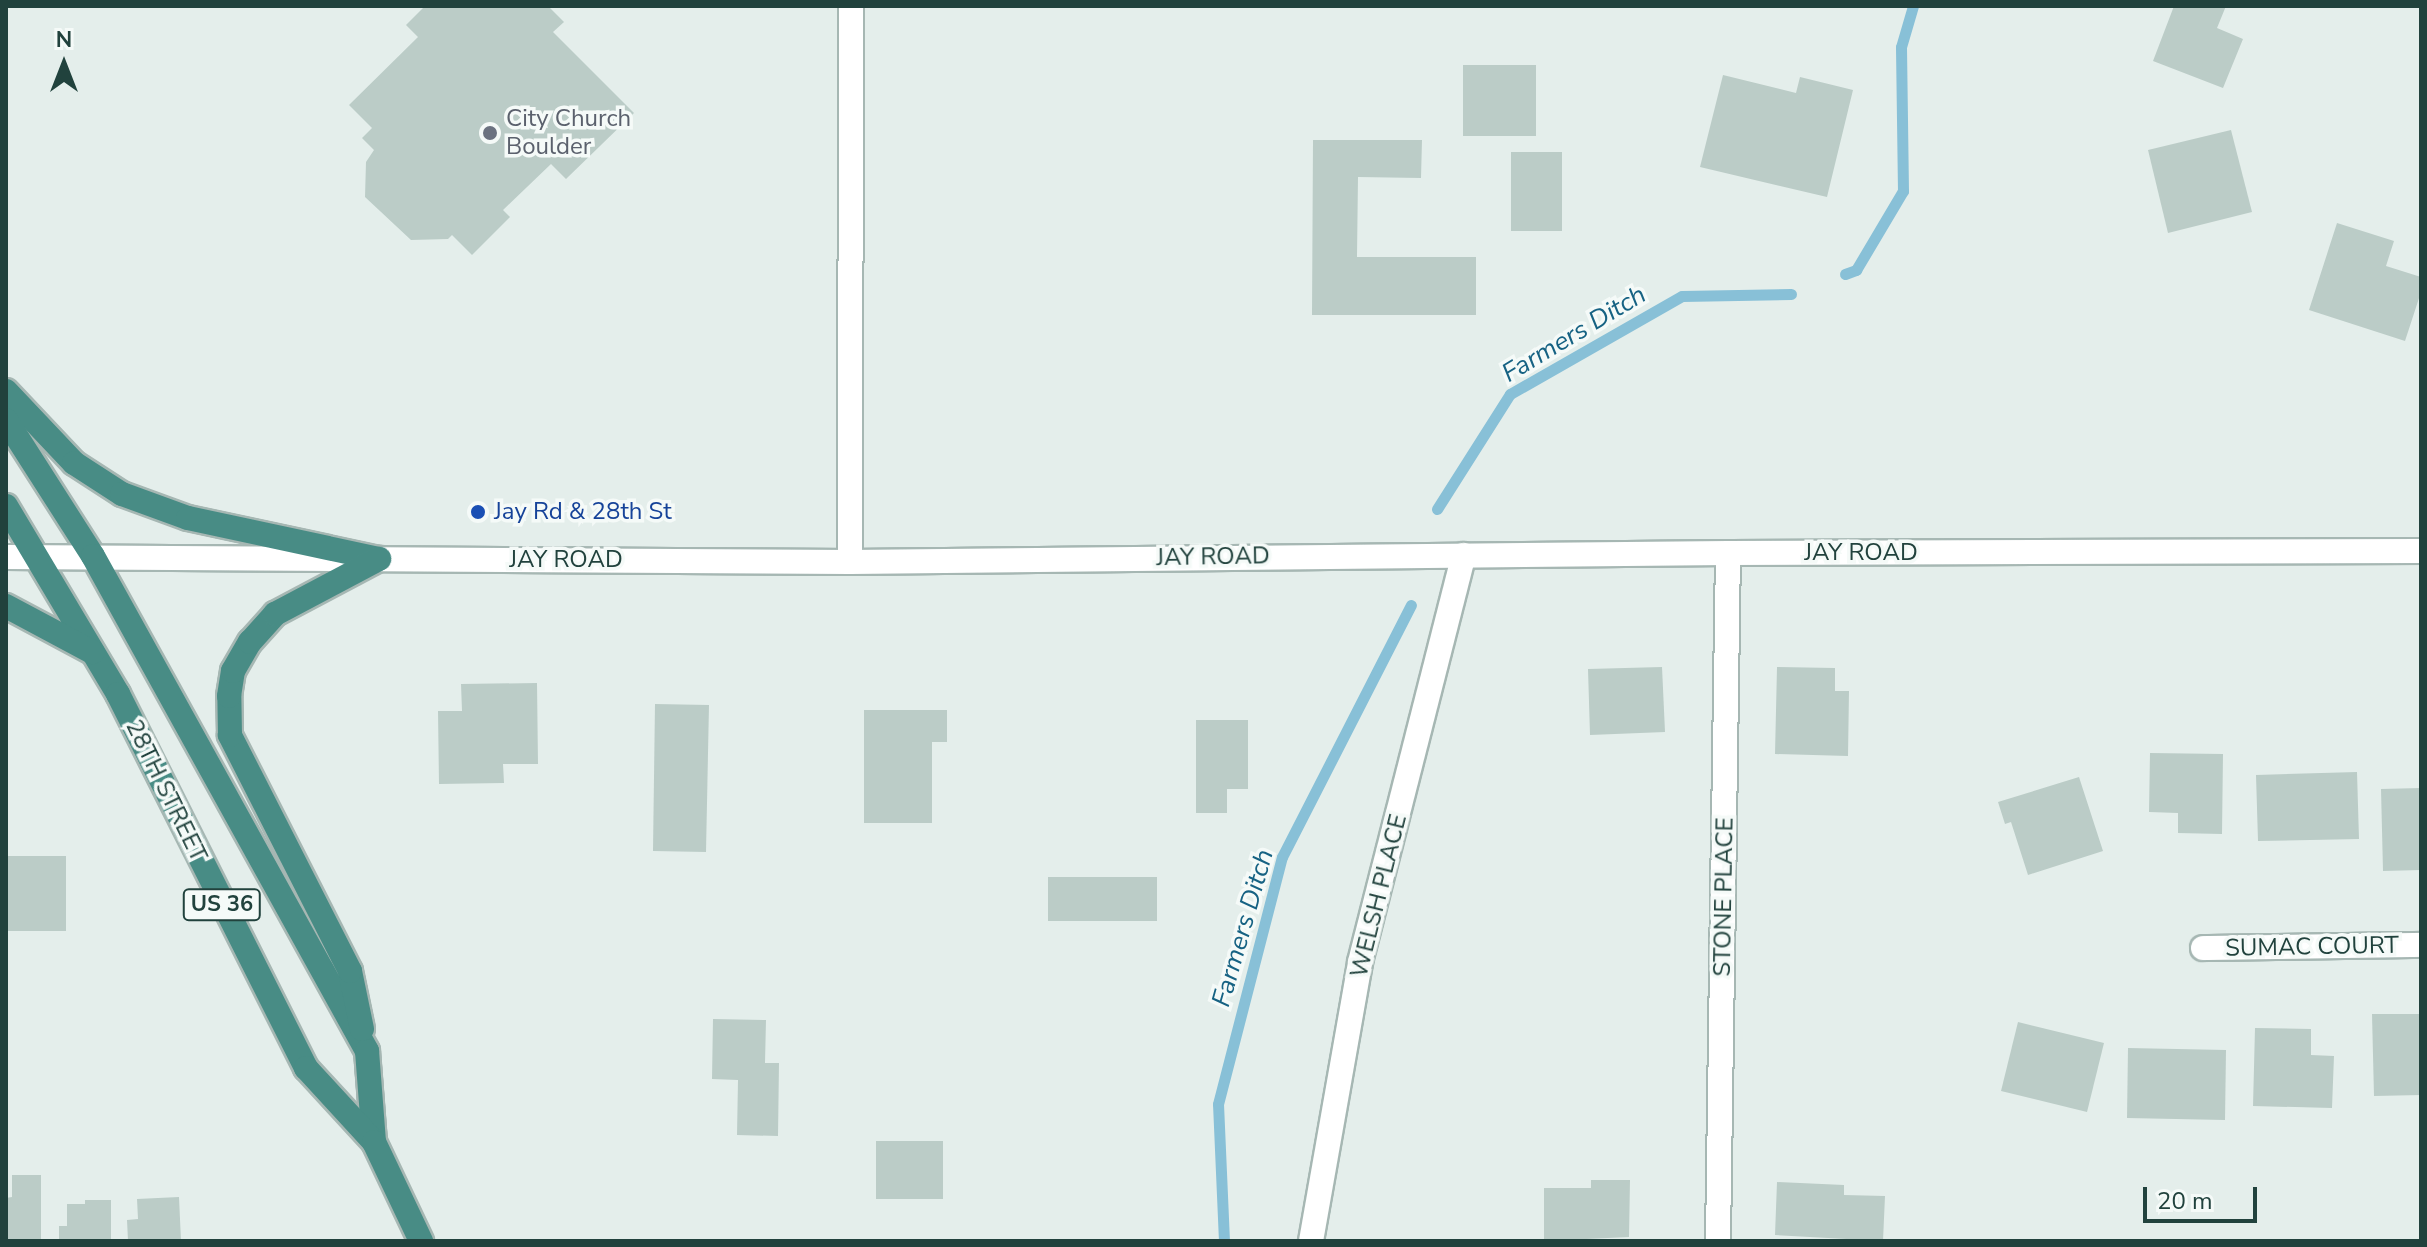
<!DOCTYPE html>
<style>
body{margin:0}
#map{position:relative;width:2427px;height:1247px;overflow:hidden;background:#e4eeeb;font-family:"Nunito Sans",sans-serif}
div>[style]{position:absolute}
.stream>*{height:11px;margin:-5.5px;padding:0 5.5px;transform-origin:5.5px;border-radius:5.5px;background:#88c0d7}
.building>*{inset:0;background:#bbccc7}
.roads{filter:drop-shadow(2px 0 #a6b7b3) drop-shadow(-2px 0 #a6b7b3) drop-shadow(0 2px #a6b7b3) drop-shadow(0 -2px #a6b7b3)}
.minor>*{height:24px;margin:-12px;padding:0 12px;transform-origin:12px;border-radius:12px;background:#fff}
.tertiary>*{height:24px;margin:-12px;padding:0 12px;transform-origin:12px;border-radius:12px;background:#fff}
.trunk>*{height:24px;margin:-12px;padding:0 12px;transform-origin:12px;border-radius:12px;background:#488c85}
.dots>*{width:22px;height:22px;translate:-50% -50%;box-sizing:border-box;border:4px solid #f5faf8;border-radius:50%}
span{translate:-50% -50%;white-space:nowrap;text-align:center;line-height:1.15;-webkit-text-stroke:7px #f5faf8;paint-order:stroke}
.shield-label span{padding:2px 6px;background:#f5faf8;border:2px solid;border-radius:6px;-webkit-text-stroke-width:0}
.shield-label{font-size:22px;color:#21423d;font-weight:700}
.worship-label{font-size:24px;color:#5b616d}
.left{translate:0 -50%;text-align:left}
.transit-label{font-size:24px;color:#164399}
.street-label{font-size:24px;color:#21423d}
.water-label{font-size:26px;color:#166283;font-style:italic}
.frame{position:absolute;inset:0;border:8px solid #21423d;pointer-events:none}
.north{position:absolute;left:24px;top:24px;width:80px;height:80px;-webkit-text-stroke:6px #f5faf8;paint-order:stroke;rotate:0deg;font-size:22px;font-weight:700;line-height:32px;text-align:center;color:#21423d}
.north::after{content:'';display:block;margin:auto;width:28px;height:36px;background:#21423d;clip-path:polygon(50% 0,100% 100%,50% 72%,0 100%)}
.scale{position:absolute;left:2143px;top:1187px;width:114px;height:36px;box-sizing:border-box;border:4px solid #21423d;border-top:0;padding-left:10px;font-size:24px;line-height:28px;white-space:nowrap;color:#21423d;-webkit-text-stroke:6px #f5faf8;paint-order:stroke}
</style>
<div id="map">
<div class="stream">
<i style="left:1845px;top:274px;width:12px;rotate:-20deg"></i>
<i style="left:1856px;top:270px;width:92px;rotate:-59.3deg"></i>
<i style="left:1903px;top:191px;width:144px;rotate:-90.8deg"></i>
<i style="left:1901px;top:47px;width:43px;rotate:-73.7deg"></i>
<i style="left:1437px;top:509px;width:136px;rotate:-57.6deg"></i>
<i style="left:1510px;top:394px;width:198px;rotate:-29.7deg"></i>
<i style="left:1682px;top:296px;width:109px;rotate:-1.1deg"></i>
<i style="left:1224px;top:1241px;width:137px;rotate:-92.5deg"></i>
<i style="left:1218px;top:1104px;width:255px;rotate:-75.5deg"></i>
<i style="left:1282px;top:857px;width:283px;rotate:-62.9deg"></i>
</div>
<div class="building">
<i style="clip-path:polygon(425px 6px,548px 6px,564px 22px,553px 32px,634px 113px,566px 179px,551px 164px,503px 210px,510px 217px,472px 255px,452px 235px,448px 239px,411px 240px,365px 197px,366px 162px,374px 150px,362px 138px,372px 128px,349px 105px,418px 37px,406px 25px)"></i>
<i style="clip-path:polygon(2174px 6px,2226px 6px,2217px 28px,2243px 39px,2223px 88px,2153px 61px)"></i>
<i style="clip-path:polygon(1463px 65px,1536px 65px,1536px 136px,1463px 136px)"></i>
<i style="clip-path:polygon(1723px 75px,1796px 93px,1800px 77px,1853px 90px,1827px 197px,1700px 167px)"></i>
<i style="clip-path:polygon(2231px 130px,2252px 212px,2168px 233px,2148px 150px)"></i>
<i style="clip-path:polygon(1313px 140px,1422px 140px,1421px 178px,1358px 177px,1357px 257px,1476px 257px,1476px 315px,1312px 315px)"></i>
<i style="clip-path:polygon(1511px 152px,1562px 152px,1562px 231px,1511px 231px)"></i>
<i style="clip-path:polygon(2337px 223px,2394px 241px,2386px 266px,2421px 277px,2421px 292px,2405px 341px,2309px 310px)"></i>
<i style="clip-path:polygon(1662px 667px,1665px 732px,1590px 735px,1588px 669px)"></i>
<i style="clip-path:polygon(1777px 667px,1835px 668px,1835px 691px,1849px 691px,1848px 756px,1775px 754px)"></i>
<i style="clip-path:polygon(537px 683px,538px 764px,503px 764px,504px 783px,439px 784px,438px 711px,462px 711px,461px 684px)"></i>
<i style="clip-path:polygon(655px 704px,709px 705px,706px 852px,653px 851px)"></i>
<i style="clip-path:polygon(864px 710px,947px 710px,947px 742px,932px 742px,932px 823px,864px 823px)"></i>
<i style="clip-path:polygon(1196px 720px,1248px 720px,1248px 789px,1227px 789px,1227px 813px,1196px 813px)"></i>
<i style="clip-path:polygon(2150px 753px,2223px 754px,2222px 834px,2178px 833px,2178px 813px,2149px 812px)"></i>
<i style="clip-path:polygon(2357px 772px,2359px 839px,2258px 841px,2256px 775px)"></i>
<i style="clip-path:polygon(2079px 777px,2103px 851px,2028px 875px,2011px 822px,2005px 824px,1998px 802px)"></i>
<i style="clip-path:polygon(2421px 788px,2421px 870px,2383px 871px,2381px 789px)"></i>
<i style="clip-path:polygon(6px 856px,66px 856px,66px 931px,6px 931px)"></i>
<i style="clip-path:polygon(1048px 877px,1157px 877px,1157px 921px,1048px 921px)"></i>
<i style="clip-path:polygon(2372px 1014px,2421px 1014px,2421px 1095px,2374px 1096px)"></i>
<i style="clip-path:polygon(713px 1019px,766px 1020px,765px 1063px,779px 1063px,778px 1136px,737px 1135px,738px 1080px,712px 1079px)"></i>
<i style="clip-path:polygon(2018px 1022px,2104px 1043px,2087px 1112px,2001px 1091px)"></i>
<i style="clip-path:polygon(2255px 1028px,2311px 1029px,2311px 1055px,2334px 1056px,2332px 1108px,2253px 1106px)"></i>
<i style="clip-path:polygon(2128px 1048px,2226px 1050px,2225px 1120px,2127px 1118px)"></i>
<i style="clip-path:polygon(876px 1141px,943px 1141px,943px 1199px,876px 1199px)"></i>
<i style="clip-path:polygon(12px 1175px,41px 1175px,41px 1241px,6px 1241px,6px 1198px,12px 1197px)"></i>
<i style="clip-path:polygon(1591px 1180px,1630px 1180px,1629px 1237px,1544px 1241px,1544px 1188px,1591px 1188px)"></i>
<i style="clip-path:polygon(1777px 1182px,1844px 1185px,1844px 1195px,1885px 1196px,1883px 1241px,1775px 1235px)"></i>
<i style="clip-path:polygon(179px 1197px,181px 1241px,128px 1241px,127px 1220px,138px 1219px,137px 1199px)"></i>
<i style="clip-path:polygon(85px 1200px,111px 1200px,111px 1241px,59px 1241px,59px 1226px,67px 1226px,67px 1204px,85px 1204px)"></i>
</div>
<div class="roads">
<div class="minor">
<i style="left:850px;top:562px;width:556px;rotate:-89.9deg"></i>
<i style="left:2203px;top:948px;width:218px;rotate:-0.8deg"></i>
<i style="left:1311px;top:1241px;width:283px;rotate:-80deg"></i>
<i style="left:1360px;top:962px;width:420px;rotate:-75.7deg"></i>
<i style="left:1718px;top:1241px;width:688px;rotate:-89.17deg"></i>
</div>
<div class="tertiary">
<i style="left:6px;top:557px;width:844px;rotate:0.34deg"></i>
<i style="left:850px;top:562px;width:878px;rotate:-0.59deg"></i>
<i style="left:1728px;top:553px;width:693px;rotate:-0.17deg"></i>
</div>
<div class="trunk">
<i style="left:6px;top:391px;width:99px;rotate:46.6deg"></i>
<i style="left:74px;top:463px;width:57px;rotate:32.9deg"></i>
<i style="left:122px;top:494px;width:70px;rotate:20deg"></i>
<i style="left:188px;top:518px;width:195px;rotate:12.1deg"></i>
<i style="left:6px;top:420px;width:161px;rotate:57.4deg"></i>
<i style="left:93px;top:556px;width:566px;rotate:61.03deg"></i>
<i style="left:367px;top:1051px;width:91px;rotate:85.6deg"></i>
<i style="left:6px;top:506px;width:219px;rotate:59.2deg"></i>
<i style="left:118px;top:694px;width:419px;rotate:63.3deg"></i>
<i style="left:306px;top:1068px;width:100px;rotate:47.4deg"></i>
<i style="left:374px;top:1142px;width:110px;rotate:64.6deg"></i>
<i style="left:6px;top:606px;width:98px;rotate:28.1deg"></i>
<i style="left:362px;top:1029px;width:59px;rotate:-101.7deg"></i>
<i style="left:350px;top:971px;width:265px;rotate:-117deg"></i>
<i style="left:230px;top:735px;width:39px;rotate:-91deg"></i>
<i style="left:229px;top:696px;width:25px;rotate:-81deg"></i>
<i style="left:233px;top:671px;width:34px;rotate:-60deg"></i>
<i style="left:250px;top:642px;width:38px;rotate:-48deg"></i>
<i style="left:275px;top:614px;width:118px;rotate:-27.9deg"></i>
</div>
</div>
<div class="dots">
<i style="left:490px;top:133px;background:#6b7280"></i>
<i style="left:478px;top:512px;background:#1a4fb4"></i>
</div>
<div class="shield-label">
<span style="left:222px;top:905px">US 36</span>
</div>
<div class="worship-label">
<span class="left" style="left:506px;top:133px">City Church<br>Boulder</span>
</div>
<div class="transit-label">
<span class="left" style="left:494px;top:512px">Jay Rd &amp; 28th St</span>
</div>
<div class="street-label">
<span style="left:1861px;top:553px">JAY ROAD</span>
<span style="left:1213px;top:557px;rotate:-1deg">JAY ROAD</span>
<span style="left:566px;top:560px">JAY ROAD</span>
<span style="left:166px;top:791px;rotate:64deg">28TH STREET</span>
<span style="left:1379px;top:896px;rotate:-76deg">WELSH PLACE</span>
<span style="left:1724px;top:897px;rotate:-89deg">STONE PLACE</span>
<span style="left:2312px;top:947px;rotate:-1deg">SUMAC COURT</span>
</div>
<div class="water-label">
<span style="left:1574px;top:334px;rotate:-31deg">Farmers Ditch</span>
<span style="left:1243px;top:928px;rotate:-74deg">Farmers Ditch</span>
</div>
<div class="frame"></div>
<div class="north">N</div>
<div class="scale">20 m</div>
</div>
